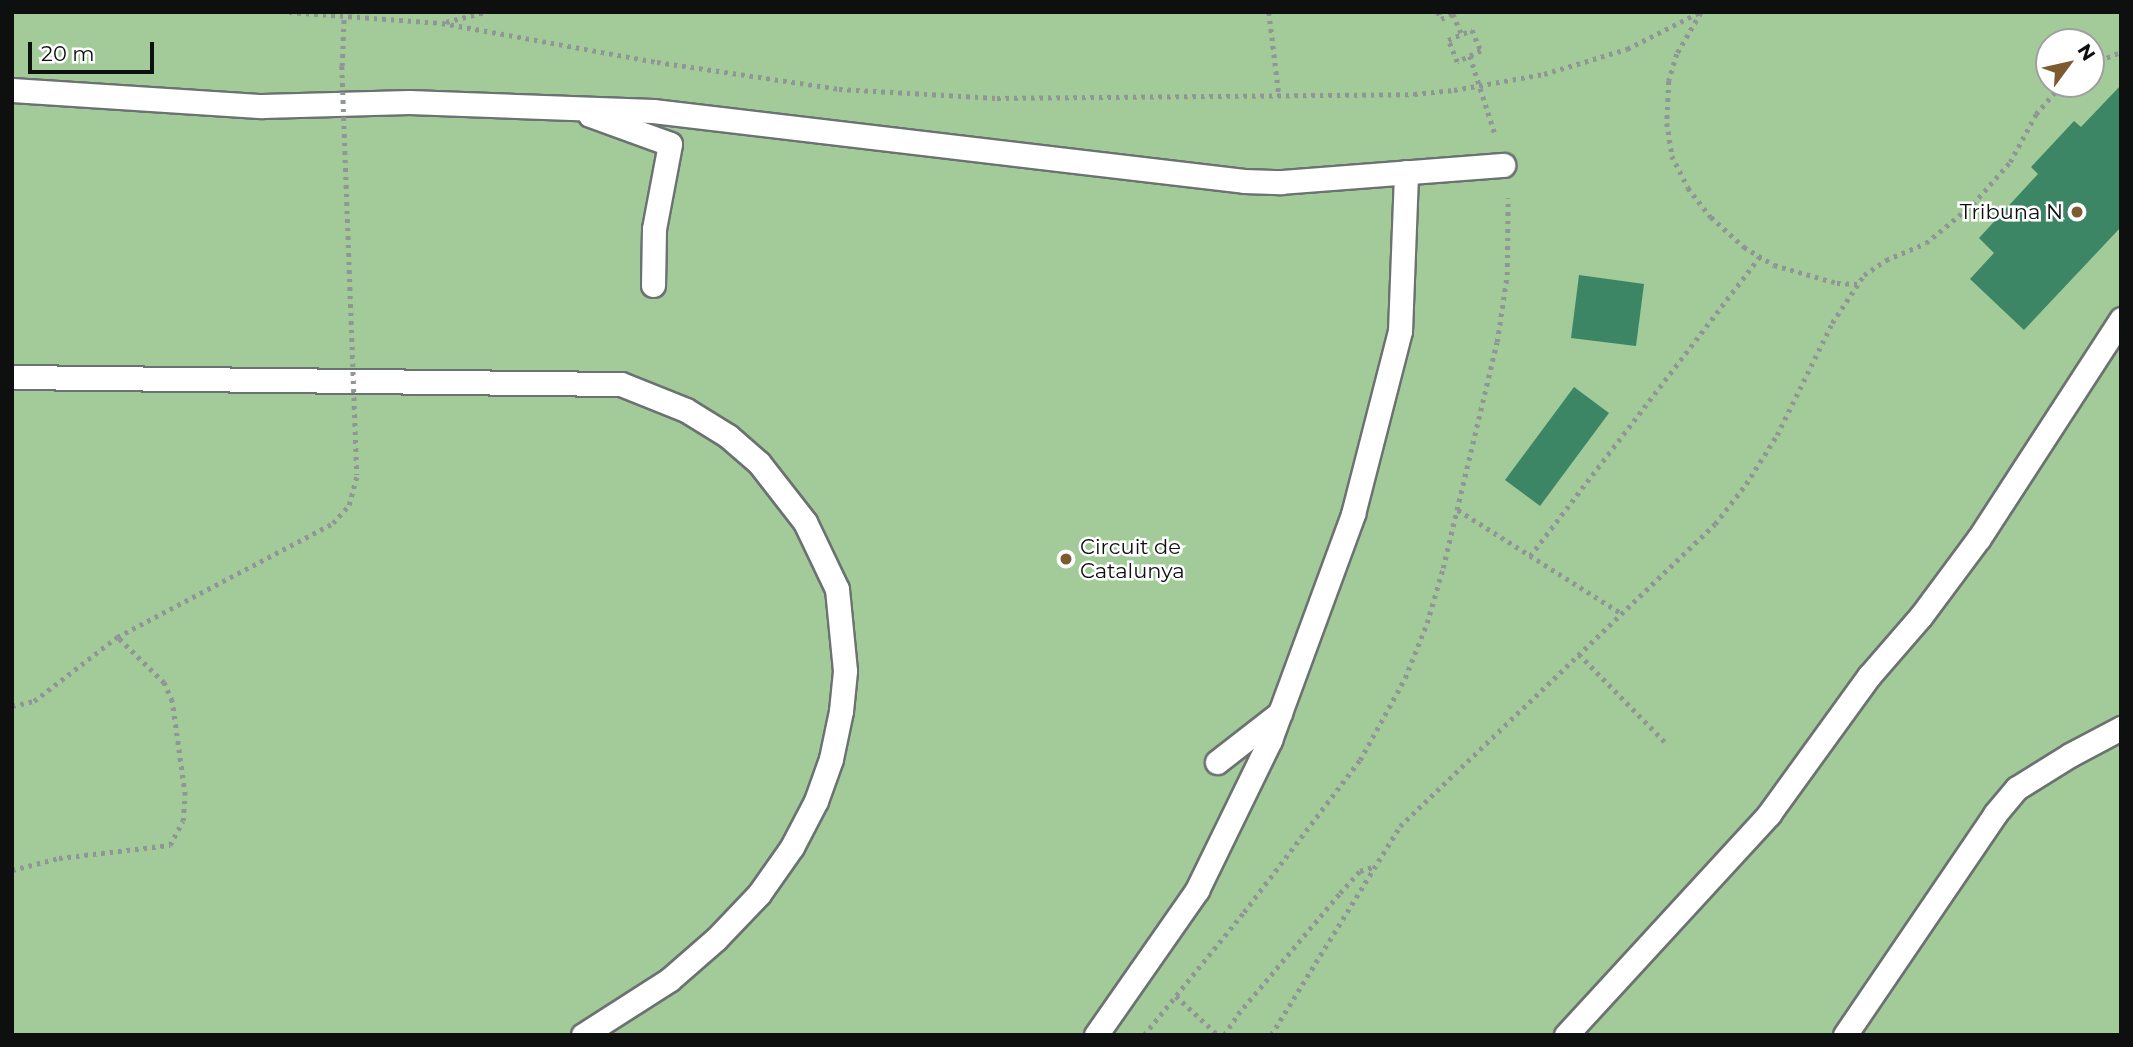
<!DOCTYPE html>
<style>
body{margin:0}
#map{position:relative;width:2133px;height:1047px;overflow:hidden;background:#dfe6e5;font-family:Montserrat,sans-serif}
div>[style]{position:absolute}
.green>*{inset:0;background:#a2cb99}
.building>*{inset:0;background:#3c8666}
.path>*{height:4.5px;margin-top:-2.25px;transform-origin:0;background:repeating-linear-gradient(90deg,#909595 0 3.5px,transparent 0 8.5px)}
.roads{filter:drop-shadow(2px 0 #6c7171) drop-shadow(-2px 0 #6c7171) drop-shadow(0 2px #6c7171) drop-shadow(0 -2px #6c7171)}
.lane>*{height:23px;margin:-11.5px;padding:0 11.5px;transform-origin:11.5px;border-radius:11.5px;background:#fff}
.path-bridge>*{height:4.5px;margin-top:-2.25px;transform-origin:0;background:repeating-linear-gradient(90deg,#909595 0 3.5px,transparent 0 8.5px)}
.dots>*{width:19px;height:19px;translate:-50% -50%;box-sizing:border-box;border:4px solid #fff;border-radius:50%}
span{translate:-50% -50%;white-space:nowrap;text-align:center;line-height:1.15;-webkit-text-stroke:5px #fff;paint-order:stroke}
.poi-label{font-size:21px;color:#0e1010}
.right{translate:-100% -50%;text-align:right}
.left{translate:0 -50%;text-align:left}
.frame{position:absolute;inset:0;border:14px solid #0e1010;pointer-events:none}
.north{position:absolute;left:2035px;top:28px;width:70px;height:70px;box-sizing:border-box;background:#fff;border:2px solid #9f9f9f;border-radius:50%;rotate:57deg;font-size:19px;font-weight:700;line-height:28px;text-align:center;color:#0e1010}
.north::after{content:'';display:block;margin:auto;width:24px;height:32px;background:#7c5b31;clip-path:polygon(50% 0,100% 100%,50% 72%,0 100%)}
.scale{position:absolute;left:28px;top:42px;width:126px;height:32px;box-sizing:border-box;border:4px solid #0e1010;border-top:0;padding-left:9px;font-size:21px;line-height:24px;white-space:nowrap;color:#0e1010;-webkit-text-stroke:5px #fff;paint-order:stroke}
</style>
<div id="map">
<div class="green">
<i style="clip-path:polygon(evenodd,12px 12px,2121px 12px,2121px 1035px,12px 1035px,12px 12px,2049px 42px,2091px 42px,2091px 84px,2049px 84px,2049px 42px)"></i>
</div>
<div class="building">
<i style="clip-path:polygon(2121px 85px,2121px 227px,2024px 330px,1970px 279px,1994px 253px,1979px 238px,2038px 174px,2031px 167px,2074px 121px,2081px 127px)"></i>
<i style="clip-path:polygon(1579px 275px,1644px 284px,1636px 346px,1571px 338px)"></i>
<i style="clip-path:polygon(1574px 387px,1609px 413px,1540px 506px,1505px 480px)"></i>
</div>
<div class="path">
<i style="left:289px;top:12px;width:153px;rotate:4.1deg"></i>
<i style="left:442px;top:23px;width:219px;rotate:10.3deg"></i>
<i style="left:657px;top:62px;width:184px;rotate:8.4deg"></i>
<i style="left:839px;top:89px;width:158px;rotate:3.3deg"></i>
<i style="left:997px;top:98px;width:417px;rotate:-0.5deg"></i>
<i style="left:1414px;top:94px;width:40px;rotate:-5.7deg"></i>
<i style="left:1454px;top:90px;width:91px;rotate:-10.1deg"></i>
<i style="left:1544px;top:74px;width:87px;rotate:-16.8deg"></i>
<i style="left:1627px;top:49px;width:82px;rotate:-26.9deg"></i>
<i style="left:1269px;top:12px;width:84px;rotate:83.1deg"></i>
<i style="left:1438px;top:12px;width:8px;rotate:67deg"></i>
<i style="left:1441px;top:19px;width:17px;rotate:-24deg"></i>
<i style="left:1701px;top:13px;width:48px;rotate:120.3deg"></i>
<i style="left:1677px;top:54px;width:28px;rotate:107deg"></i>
<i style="left:1669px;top:81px;width:42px;rotate:92.7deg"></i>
<i style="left:1667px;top:123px;width:33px;rotate:81deg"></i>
<i style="left:1672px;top:156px;width:36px;rotate:63deg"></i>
<i style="left:1688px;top:188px;width:37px;rotate:52deg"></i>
<i style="left:1711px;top:217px;width:45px;rotate:42.3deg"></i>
<i style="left:1744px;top:247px;width:35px;rotate:31deg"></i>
<i style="left:1774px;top:265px;width:66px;rotate:15.9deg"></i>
<i style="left:1837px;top:283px;width:20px;rotate:3deg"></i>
<i style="left:1453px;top:14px;width:23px;rotate:67deg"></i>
<i style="left:446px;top:22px;width:40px;rotate:-14.4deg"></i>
<i style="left:1472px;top:30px;width:23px;rotate:67deg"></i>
<i style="left:1481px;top:51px;width:26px;rotate:155deg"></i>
<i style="left:1457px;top:62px;width:24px;rotate:-112deg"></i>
<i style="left:1448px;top:40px;width:26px;rotate:-23deg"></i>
<i style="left:1470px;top:56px;width:82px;rotate:72.2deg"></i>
<i style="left:2091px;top:64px;width:32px;rotate:-22deg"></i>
<i style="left:342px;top:66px;width:51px;rotate:-87.8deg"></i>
<i style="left:1458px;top:510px;width:193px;rotate:32.3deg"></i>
<i style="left:1530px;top:556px;width:378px;rotate:-52.5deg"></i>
<i style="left:1579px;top:654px;width:127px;rotate:45.6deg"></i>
<i style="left:12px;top:706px;width:23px;rotate:-13deg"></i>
<i style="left:34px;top:701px;width:105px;rotate:-37.6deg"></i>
<i style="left:117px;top:637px;width:244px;rotate:-27.8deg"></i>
<i style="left:333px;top:523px;width:24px;rotate:-48deg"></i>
<i style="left:349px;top:505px;width:31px;rotate:-75deg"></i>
<i style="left:12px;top:870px;width:49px;rotate:-14.3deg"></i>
<i style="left:59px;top:858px;width:112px;rotate:-6.7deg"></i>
<i style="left:170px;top:845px;width:27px;rotate:-62deg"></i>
<i style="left:183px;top:821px;width:26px;rotate:-86deg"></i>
<i style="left:185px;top:795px;width:95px;rotate:-97.9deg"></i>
<i style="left:172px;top:701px;width:20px;rotate:-114deg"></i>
<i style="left:164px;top:683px;width:66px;rotate:-135.6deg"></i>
<i style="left:1176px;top:996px;width:57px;rotate:42.9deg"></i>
<i style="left:1144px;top:1035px;width:159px;rotate:-50.9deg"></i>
<i style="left:1244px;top:912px;width:191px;rotate:-52.7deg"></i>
<i style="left:1360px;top:760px;width:94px;rotate:-61.2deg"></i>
<i style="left:1405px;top:678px;width:59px;rotate:-68.2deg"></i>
<i style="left:1427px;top:623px;width:57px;rotate:-73.8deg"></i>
<i style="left:1443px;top:568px;width:232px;rotate:-76.6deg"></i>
<i style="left:1497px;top:342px;width:68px;rotate:-81.5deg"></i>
<i style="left:1507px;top:275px;width:77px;rotate:-89.3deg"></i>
<i style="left:1224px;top:1035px;width:25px;rotate:-56deg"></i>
<i style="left:1238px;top:1014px;width:158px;rotate:-49.9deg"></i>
<i style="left:1340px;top:893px;width:30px;rotate:-48deg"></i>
<i style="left:1360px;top:871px;width:14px;rotate:-17deg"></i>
<i style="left:1271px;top:1035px;width:246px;rotate:-58.3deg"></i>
<i style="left:1400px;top:826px;width:436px;rotate:-43.8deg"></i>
<i style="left:1715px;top:524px;width:51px;rotate:-52.2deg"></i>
<i style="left:1746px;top:484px;width:58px;rotate:-57.7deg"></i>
<i style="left:1777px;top:435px;width:125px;rotate:-63.8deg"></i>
<i style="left:1832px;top:323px;width:58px;rotate:-56.3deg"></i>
<i style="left:1864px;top:275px;width:27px;rotate:-34deg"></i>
<i style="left:1886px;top:260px;width:43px;rotate:-23deg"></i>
<i style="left:1926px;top:243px;width:61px;rotate:-39.7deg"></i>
<i style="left:1973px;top:204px;width:56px;rotate:-48.6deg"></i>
<i style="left:2010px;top:162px;width:55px;rotate:-61.6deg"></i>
<i style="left:2036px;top:114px;width:40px;rotate:-49deg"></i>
</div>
<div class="roads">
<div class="lane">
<i style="left:12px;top:90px;width:251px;rotate:3.7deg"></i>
<i style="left:262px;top:106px;width:147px;rotate:-1.6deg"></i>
<i style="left:409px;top:102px;width:244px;rotate:2.1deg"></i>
<i style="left:653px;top:111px;width:595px;rotate:6.75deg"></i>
<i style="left:1244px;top:181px;width:37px;rotate:2deg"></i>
<i style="left:1281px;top:182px;width:223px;rotate:-4.4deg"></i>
<i style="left:590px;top:115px;width:85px;rotate:19.9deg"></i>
<i style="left:670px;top:144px;width:86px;rotate:100.7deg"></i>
<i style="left:654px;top:229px;width:56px;rotate:91deg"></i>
<i style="left:12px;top:377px;width:609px;rotate:0.66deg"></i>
<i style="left:621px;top:384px;width:70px;rotate:21.8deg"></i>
<i style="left:686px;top:410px;width:49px;rotate:31.8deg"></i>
<i style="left:728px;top:436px;width:41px;rotate:41.1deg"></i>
<i style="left:759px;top:463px;width:75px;rotate:52.1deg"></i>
<i style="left:805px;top:522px;width:74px;rotate:64.5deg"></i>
<i style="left:837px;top:589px;width:82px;rotate:84.4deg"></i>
<i style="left:845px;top:671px;width:40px;rotate:95.7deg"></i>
<i style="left:841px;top:711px;width:49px;rotate:101.8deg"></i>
<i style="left:831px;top:759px;width:45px;rotate:109.7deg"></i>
<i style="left:816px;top:801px;width:52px;rotate:117.6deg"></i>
<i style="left:792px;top:847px;width:57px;rotate:125.1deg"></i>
<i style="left:759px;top:894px;width:62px;rotate:133.7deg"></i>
<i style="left:716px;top:939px;width:62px;rotate:138.9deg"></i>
<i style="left:669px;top:980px;width:102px;rotate:147.4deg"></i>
<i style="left:1217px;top:762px;width:80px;rotate:-37.9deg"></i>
<i style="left:1096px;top:1035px;width:177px;rotate:-55.1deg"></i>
<i style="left:1197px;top:890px;width:167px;rotate:-64deg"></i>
<i style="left:1270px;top:740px;width:241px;rotate:-69.8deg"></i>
<i style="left:1353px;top:514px;width:189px;rotate:-75.6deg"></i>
<i style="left:1400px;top:331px;width:159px;rotate:-87.8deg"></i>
<i style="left:1566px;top:1035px;width:300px;rotate:-47.4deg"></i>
<i style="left:1769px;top:814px;width:170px;rotate:-54.1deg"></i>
<i style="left:1869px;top:676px;width:79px;rotate:-49.1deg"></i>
<i style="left:1921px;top:616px;width:97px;rotate:-53.4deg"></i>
<i style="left:1979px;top:538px;width:261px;rotate:-57deg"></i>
<i style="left:1845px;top:1035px;width:267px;rotate:-55.8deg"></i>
<i style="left:1995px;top:814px;width:34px;rotate:-50deg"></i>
<i style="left:2017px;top:788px;width:62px;rotate:-31.9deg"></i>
<i style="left:2070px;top:755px;width:58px;rotate:-27.9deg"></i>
</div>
</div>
<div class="path-bridge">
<i style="left:342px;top:66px;width:409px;rotate:87.9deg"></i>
</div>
<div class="dots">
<i style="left:2077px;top:212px;background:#7c5b31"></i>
<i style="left:1066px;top:559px;background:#7c5b31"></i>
</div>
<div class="poi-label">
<span class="right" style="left:2063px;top:212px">Tribuna N</span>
<span class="left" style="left:1080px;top:559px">Circuit de<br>Catalunya</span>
</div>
<div class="frame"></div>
<div class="north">N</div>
<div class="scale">20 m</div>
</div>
